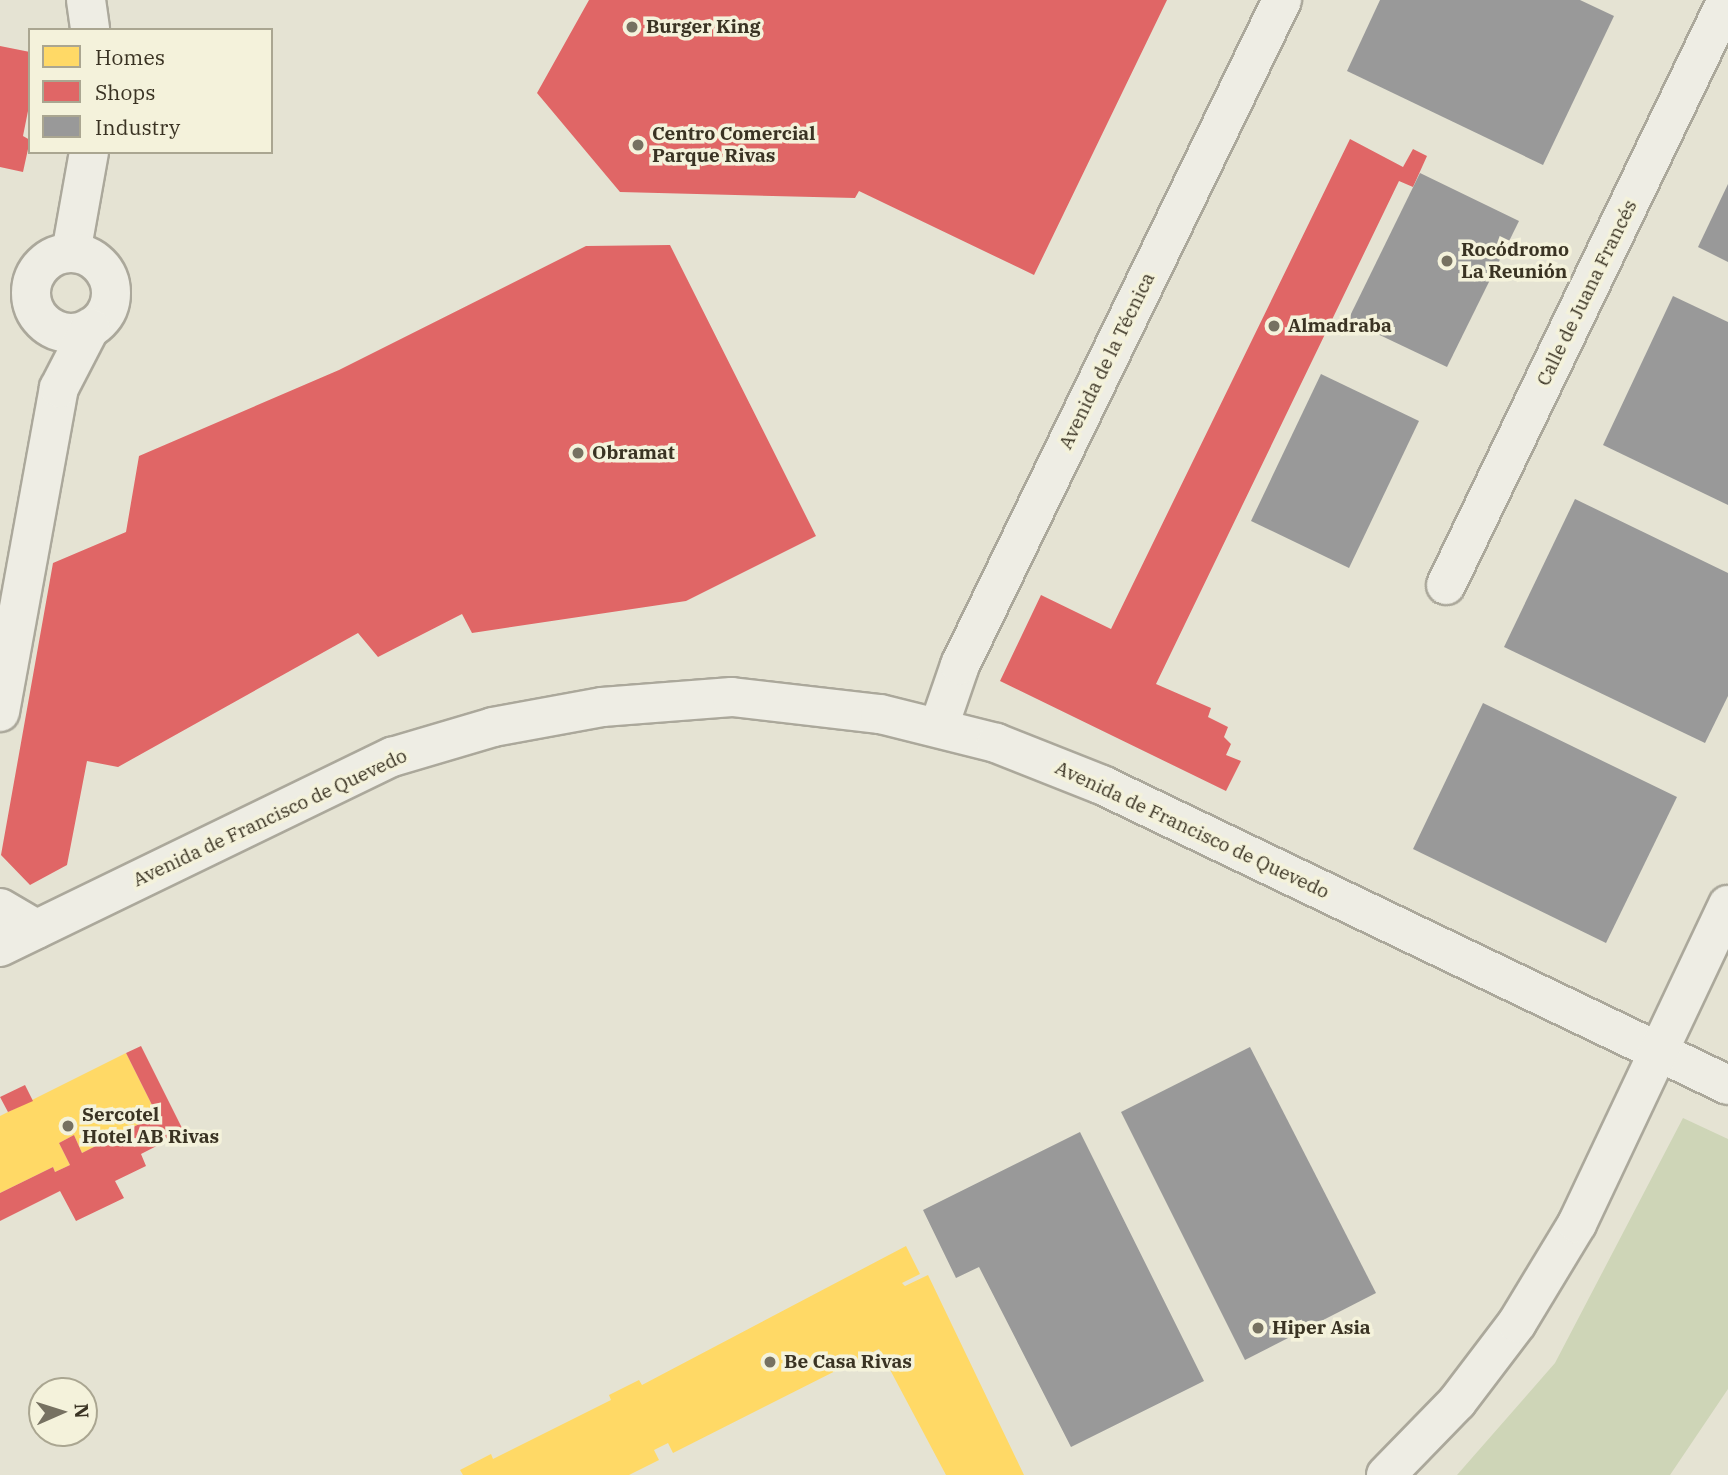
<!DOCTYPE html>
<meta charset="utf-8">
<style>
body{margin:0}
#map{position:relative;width:1728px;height:1475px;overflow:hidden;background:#e5e3d3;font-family:"IBM Plex Serif",serif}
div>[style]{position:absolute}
.green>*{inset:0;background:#ced5b7}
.homes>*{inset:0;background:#ffd966}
.shops>*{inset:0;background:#e06666}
.industry>*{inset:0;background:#999}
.roads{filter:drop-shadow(2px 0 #aba89b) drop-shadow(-2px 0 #aba89b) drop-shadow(0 2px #aba89b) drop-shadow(0 -2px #aba89b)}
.minor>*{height:38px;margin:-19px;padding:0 19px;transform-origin:19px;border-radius:19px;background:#eeede4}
.minor>.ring{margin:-19px;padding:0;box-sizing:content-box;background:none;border:38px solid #eeede4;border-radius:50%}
.dots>*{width:19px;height:19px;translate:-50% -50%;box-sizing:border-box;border:4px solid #f4f2db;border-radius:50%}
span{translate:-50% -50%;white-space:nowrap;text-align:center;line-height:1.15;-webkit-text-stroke:7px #f4f2db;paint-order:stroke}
.poi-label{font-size:19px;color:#3a3323;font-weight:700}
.left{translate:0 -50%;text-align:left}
.street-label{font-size:19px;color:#3a3323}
.legend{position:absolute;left:28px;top:28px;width:245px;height:126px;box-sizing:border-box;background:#f4f2db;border:2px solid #aaa691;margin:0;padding:9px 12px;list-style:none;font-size:21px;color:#3a3323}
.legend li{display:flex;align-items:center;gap:14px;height:35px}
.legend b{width:35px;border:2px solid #aaa691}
.north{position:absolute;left:28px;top:1377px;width:70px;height:70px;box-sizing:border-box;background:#f4f2db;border:2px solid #aaa691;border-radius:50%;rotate:87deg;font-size:19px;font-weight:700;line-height:28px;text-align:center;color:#3a3323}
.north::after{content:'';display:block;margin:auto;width:24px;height:32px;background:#767161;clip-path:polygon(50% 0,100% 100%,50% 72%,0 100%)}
</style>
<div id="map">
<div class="green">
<i style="clip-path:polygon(1683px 1118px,1728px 1139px,1728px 1389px,1670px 1475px,1457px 1475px,1555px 1363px)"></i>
</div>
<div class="homes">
<i style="clip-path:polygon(126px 1053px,157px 1115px,82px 1153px,74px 1135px,59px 1143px,70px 1165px,55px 1172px,53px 1167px,0 1193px,0 1116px)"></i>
<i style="clip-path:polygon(906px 1246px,920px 1274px,902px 1283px,905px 1286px,928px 1275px,1024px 1475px,946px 1475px,879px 1349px,673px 1453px,668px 1443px,654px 1450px,659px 1460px,629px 1475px,463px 1475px,460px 1470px,491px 1454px,493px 1459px,611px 1400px,609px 1395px,639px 1380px,642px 1385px)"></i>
</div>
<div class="shops">
<i style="clip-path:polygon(589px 0,1167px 0,1034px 275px,859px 191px,855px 198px,620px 192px,537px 93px)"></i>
<i style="clip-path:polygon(0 46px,30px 52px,30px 101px,23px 136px,30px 140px,23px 172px,0 167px)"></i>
<i style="clip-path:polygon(1350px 139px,1403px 167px,1413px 149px,1427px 156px,1413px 187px,1399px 181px,1156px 684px,1211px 708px,1208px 717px,1228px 727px,1224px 737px,1231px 744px,1226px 755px,1241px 761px,1226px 791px,1000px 681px,1041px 595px,1111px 629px)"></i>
<i style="clip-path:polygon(670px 245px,816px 536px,686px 601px,472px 633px,462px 614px,378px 657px,358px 633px,118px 767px,87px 761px,67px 865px,30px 885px,1px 855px,53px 563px,126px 532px,139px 456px,339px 370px,586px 246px)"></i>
<i style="clip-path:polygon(141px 1046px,184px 1132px,141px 1154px,146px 1166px,115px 1181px,124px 1198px,76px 1221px,60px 1191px,0 1221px,0 1193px,53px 1167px,55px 1172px,70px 1165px,59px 1143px,74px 1135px,82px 1153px,157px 1115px,126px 1053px)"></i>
<i style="clip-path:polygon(25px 1085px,33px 1101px,8px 1112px,0 1097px)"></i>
</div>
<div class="industry">
<i style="clip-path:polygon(1380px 0,1580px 0,1614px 16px,1543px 165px,1347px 71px)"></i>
<i style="clip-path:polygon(1420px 173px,1519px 221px,1447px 367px,1348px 320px)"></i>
<i style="clip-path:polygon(1728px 184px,1728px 262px,1698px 247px)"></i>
<i style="clip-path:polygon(1673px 296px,1728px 322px,1728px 505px,1603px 445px)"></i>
<i style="clip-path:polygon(1321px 374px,1419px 421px,1349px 568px,1251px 521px)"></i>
<i style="clip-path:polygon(1575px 499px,1728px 573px,1728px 696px,1705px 743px,1504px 647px)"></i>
<i style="clip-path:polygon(1483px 703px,1677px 797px,1606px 943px,1413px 849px)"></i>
<i style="clip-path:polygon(1250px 1047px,1376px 1293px,1245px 1360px,1121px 1112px)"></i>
<i style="clip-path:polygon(1080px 1132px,1204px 1381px,1071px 1447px,979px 1267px,956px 1278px,923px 1210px)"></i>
</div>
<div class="roads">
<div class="minor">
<i style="left:86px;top:0;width:30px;rotate:82deg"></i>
<i style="left:71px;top:253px;width:103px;rotate:-79.9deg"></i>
<i class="ring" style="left:31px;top:253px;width:42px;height:42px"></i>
<i style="left:1446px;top:585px;width:649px;rotate:-64.34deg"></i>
<i style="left:0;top:712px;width:329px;rotate:-79.7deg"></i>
<i style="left:59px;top:388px;width:68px;rotate:-62.7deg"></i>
<i style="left:939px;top:726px;width:65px;rotate:-71deg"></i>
<i style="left:960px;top:665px;width:739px;rotate:-64.16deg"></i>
<i style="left:0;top:908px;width:42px;rotate:30.3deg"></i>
<i style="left:0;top:947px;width:436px;rotate:-25.9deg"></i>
<i style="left:392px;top:757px;width:105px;rotate:-16.5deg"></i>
<i style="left:493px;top:727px;width:111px;rotate:-10.4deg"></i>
<i style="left:602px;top:707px;width:130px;rotate:-4.4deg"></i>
<i style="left:732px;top:697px;width:149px;rotate:6.6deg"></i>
<i style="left:880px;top:714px;width:120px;rotate:14deg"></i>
<i style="left:996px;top:743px;width:114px;rotate:21.6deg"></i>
<i style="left:1102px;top:785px;width:694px;rotate:25.61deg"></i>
<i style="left:1386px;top:1475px;width:102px;rotate:-45.8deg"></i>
<i style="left:1457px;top:1402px;width:99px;rotate:-52.8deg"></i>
<i style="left:1517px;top:1323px;width:116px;rotate:-58.8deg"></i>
<i style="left:1577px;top:1224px;width:353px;rotate:-64.7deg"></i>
</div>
</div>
<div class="dots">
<i style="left:632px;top:27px;background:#767161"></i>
<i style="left:638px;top:145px;background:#767161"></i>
<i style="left:1447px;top:261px;background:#767161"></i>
<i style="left:1274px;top:326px;background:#767161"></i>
<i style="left:578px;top:453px;background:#767161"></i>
<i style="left:68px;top:1126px;background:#767161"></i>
<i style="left:1258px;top:1328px;background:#767161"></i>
<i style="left:770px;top:1362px;background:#767161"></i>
</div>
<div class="poi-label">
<span class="left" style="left:646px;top:27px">Burger King</span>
<span class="left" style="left:652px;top:145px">Centro Comercial<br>Parque Rivas</span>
<span class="left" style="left:1461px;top:261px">Rocódromo<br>La Reunión</span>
<span class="left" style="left:1288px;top:326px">Almadraba</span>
<span class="left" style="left:592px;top:453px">Obramat</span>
<span class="left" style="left:82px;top:1126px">Sercotel<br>Hotel AB Rivas</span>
<span class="left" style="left:1272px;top:1328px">Hiper Asia</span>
<span class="left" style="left:784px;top:1362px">Be Casa Rivas</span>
</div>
<div class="street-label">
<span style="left:1587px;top:293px;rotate:-64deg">Calle de Juana Francés</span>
<span style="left:1107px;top:361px;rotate:-64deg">Avenida de la Técnica</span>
<span style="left:270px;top:818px;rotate:-25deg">Avenida de Francisco de Quevedo</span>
<span style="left:1192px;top:830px;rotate:25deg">Avenida de Francisco de Quevedo</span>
</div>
<ul class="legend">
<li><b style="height:19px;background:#ffd966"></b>Homes</li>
<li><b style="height:19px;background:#e06666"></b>Shops</li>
<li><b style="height:19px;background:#999"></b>Industry</li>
</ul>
<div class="north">N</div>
</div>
